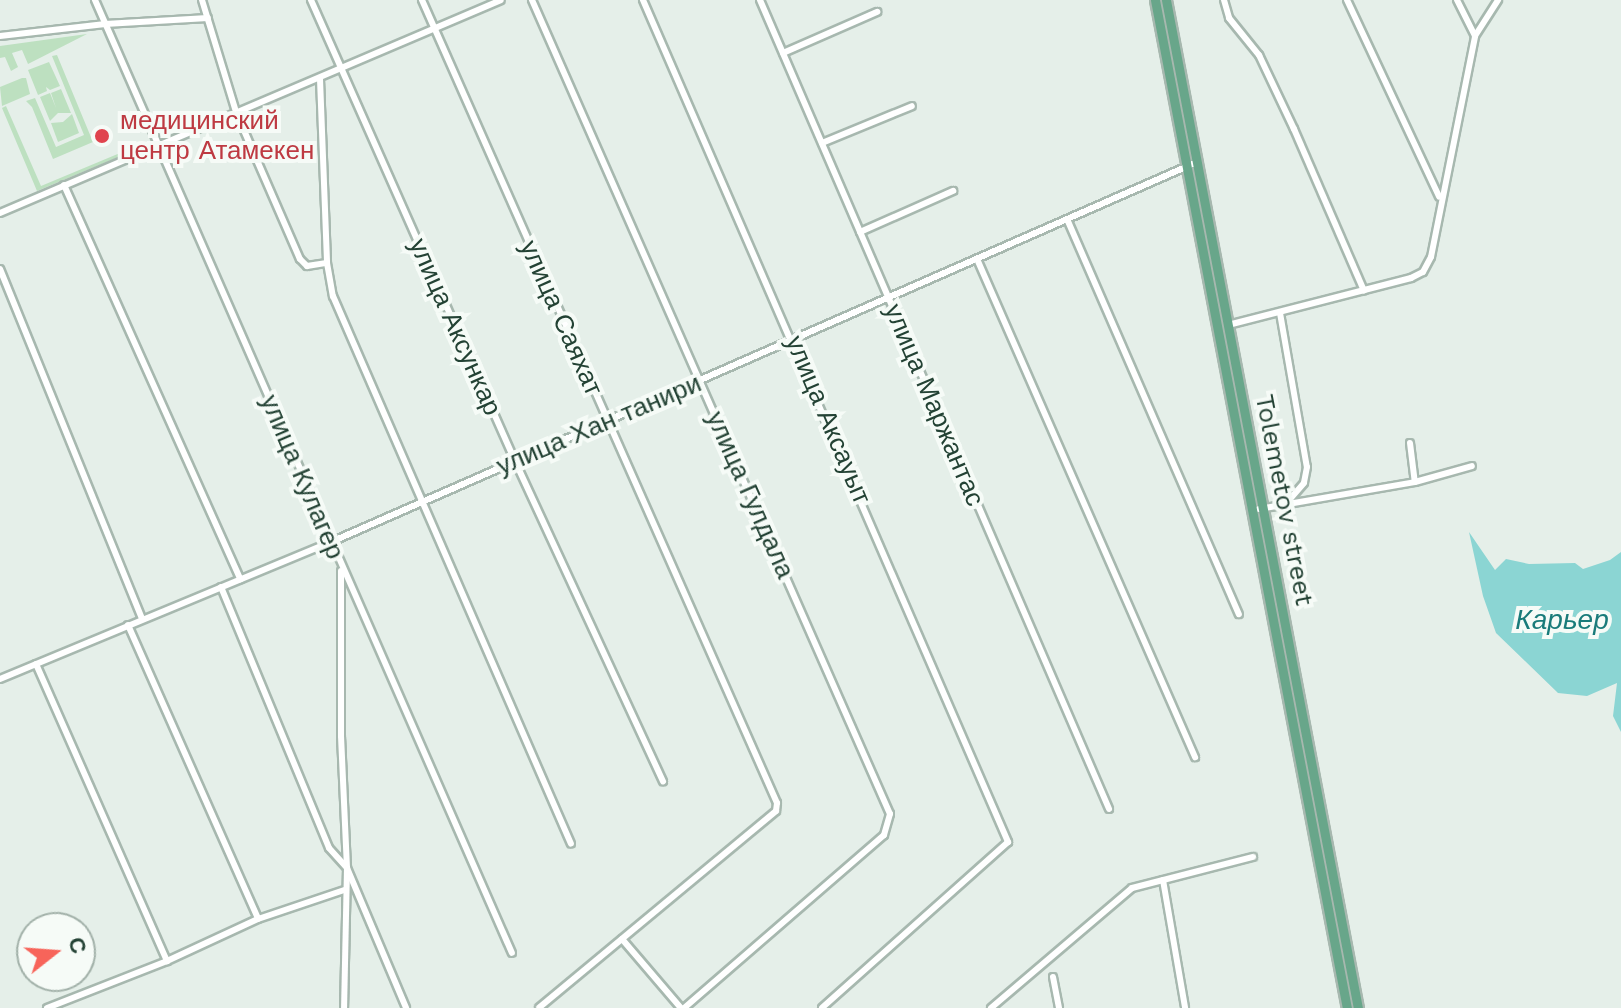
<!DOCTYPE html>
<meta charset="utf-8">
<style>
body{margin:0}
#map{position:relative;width:1621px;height:1008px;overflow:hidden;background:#e5efe9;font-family:"Work Sans",sans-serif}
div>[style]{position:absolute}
.green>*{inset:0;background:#bde0c0}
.water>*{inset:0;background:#8bd5d3}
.roads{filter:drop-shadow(2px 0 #a7b8af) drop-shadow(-2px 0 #a7b8af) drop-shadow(0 2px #a7b8af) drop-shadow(0 -2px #a7b8af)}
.street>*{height:6px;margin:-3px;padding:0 3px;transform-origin:3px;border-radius:3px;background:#fff}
.primary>*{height:9px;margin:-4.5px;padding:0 4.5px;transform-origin:4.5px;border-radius:4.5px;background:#68a68a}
.dots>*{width:22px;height:22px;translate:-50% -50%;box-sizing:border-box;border:4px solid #f6fbf7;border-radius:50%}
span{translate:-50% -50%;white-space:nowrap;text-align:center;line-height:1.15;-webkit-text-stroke:8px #f6fbf7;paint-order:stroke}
.health-label{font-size:26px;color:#be3a42}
.left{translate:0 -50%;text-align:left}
.street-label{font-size:26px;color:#234234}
.water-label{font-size:28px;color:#197b7a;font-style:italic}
.north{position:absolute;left:16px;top:912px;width:80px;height:80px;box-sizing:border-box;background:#f6fbf7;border:2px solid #a2b1a9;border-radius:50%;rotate:73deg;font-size:22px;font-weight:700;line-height:32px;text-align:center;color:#234234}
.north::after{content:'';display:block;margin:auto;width:28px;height:36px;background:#f7645a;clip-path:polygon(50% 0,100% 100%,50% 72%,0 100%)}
</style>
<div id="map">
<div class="green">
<i style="clip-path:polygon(87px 34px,28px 64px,22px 50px,12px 53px,18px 67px,11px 71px,5px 57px,0 58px,0 46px)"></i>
<i style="clip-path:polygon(57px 55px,93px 142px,53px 159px,32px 107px,26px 101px,35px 98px,56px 147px,84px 135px,52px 56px)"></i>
<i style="clip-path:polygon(49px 62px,60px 86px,50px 90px,46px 87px,47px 91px,38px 95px,28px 70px)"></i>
<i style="clip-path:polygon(22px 78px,26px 78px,30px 94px,2px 106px,0 87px)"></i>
<i style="clip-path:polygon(61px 89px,71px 113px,58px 113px,50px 121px,40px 97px,50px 93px,56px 108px,51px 93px)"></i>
<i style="clip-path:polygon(6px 106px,41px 186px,132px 148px,133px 151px,37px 191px,2px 108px)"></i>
<i style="clip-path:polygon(72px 114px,79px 133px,58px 142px,51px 123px,63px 122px)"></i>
</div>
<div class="water">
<i style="clip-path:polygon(1469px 532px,1495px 570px,1506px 559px,1529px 564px,1575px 563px,1583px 569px,1610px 560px,1621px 552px,1621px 732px,1613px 716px,1617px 683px,1587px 696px,1558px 693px,1496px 633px,1483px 596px)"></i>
</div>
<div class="roads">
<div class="street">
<i style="left:95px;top:0;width:1040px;rotate:66.37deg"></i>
<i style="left:202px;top:0;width:117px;rotate:73.1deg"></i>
<i style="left:236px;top:112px;width:160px;rotate:66.5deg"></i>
<i style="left:300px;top:259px;width:10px;rotate:45deg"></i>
<i style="left:307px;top:266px;width:20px;rotate:-9deg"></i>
<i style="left:311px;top:0;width:504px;rotate:66.13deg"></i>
<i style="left:515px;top:461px;width:353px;rotate:65.2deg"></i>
<i style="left:422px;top:0;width:878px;rotate:66.15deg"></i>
<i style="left:777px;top:803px;width:8px;rotate:97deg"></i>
<i style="left:776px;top:811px;width:308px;rotate:140.3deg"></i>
<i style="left:532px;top:0;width:889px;rotate:66.26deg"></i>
<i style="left:890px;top:814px;width:22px;rotate:106deg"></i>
<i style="left:884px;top:835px;width:264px;rotate:139.1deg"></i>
<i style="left:643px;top:0;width:918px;rotate:66.56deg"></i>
<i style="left:1008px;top:842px;width:249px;rotate:138.3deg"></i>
<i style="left:760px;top:0;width:881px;rotate:66.66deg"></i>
<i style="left:1224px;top:0;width:19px;rotate:74deg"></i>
<i style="left:1229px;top:18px;width:48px;rotate:51deg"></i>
<i style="left:1259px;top:55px;width:82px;rotate:64.7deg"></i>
<i style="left:1294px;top:129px;width:176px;rotate:66.6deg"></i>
<i style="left:1347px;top:0;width:217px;rotate:64.9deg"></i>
<i style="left:1457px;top:0;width:40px;rotate:63.4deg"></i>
<i style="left:0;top:36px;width:106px;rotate:-6.5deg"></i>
<i style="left:105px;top:24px;width:103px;rotate:-3.3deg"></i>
<i style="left:783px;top:53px;width:103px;rotate:-23.6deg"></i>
<i style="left:320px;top:79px;width:184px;rotate:87.8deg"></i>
<i style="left:327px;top:263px;width:34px;rotate:80deg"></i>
<i style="left:333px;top:296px;width:597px;rotate:66.52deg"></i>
<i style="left:822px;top:143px;width:97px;rotate:-22.3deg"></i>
<i style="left:64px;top:185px;width:432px;rotate:65.9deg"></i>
<i style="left:0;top:213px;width:544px;rotate:-23.03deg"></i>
<i style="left:1067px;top:219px;width:431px;rotate:66.5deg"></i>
<i style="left:860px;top:232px;width:102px;rotate:-23.8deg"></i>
<i style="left:977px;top:259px;width:544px;rotate:66.36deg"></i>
<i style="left:0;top:269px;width:378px;rotate:67.9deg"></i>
<i style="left:1280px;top:313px;width:156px;rotate:80.1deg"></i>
<i style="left:1307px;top:467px;width:16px;rotate:101deg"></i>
<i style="left:1304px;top:483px;width:29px;rotate:131deg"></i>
<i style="left:1228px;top:325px;width:189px;rotate:-14.4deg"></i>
<i style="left:1411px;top:278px;width:13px;rotate:-27deg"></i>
<i style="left:1423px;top:272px;width:17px;rotate:-62deg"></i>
<i style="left:1431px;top:257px;width:225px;rotate:-78.7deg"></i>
<i style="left:1475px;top:36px;width:43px;rotate:-57.4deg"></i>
<i style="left:1410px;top:443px;width:39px;rotate:83deg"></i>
<i style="left:1259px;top:509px;width:158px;rotate:-9.8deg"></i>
<i style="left:1415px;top:482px;width:59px;rotate:-15.7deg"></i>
<i style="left:341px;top:571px;width:165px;rotate:90deg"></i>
<i style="left:341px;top:736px;width:132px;rotate:87.4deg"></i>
<i style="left:347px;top:868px;width:140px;rotate:91.2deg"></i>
<i style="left:221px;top:587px;width:282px;rotate:67.5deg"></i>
<i style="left:329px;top:848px;width:27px;rotate:48deg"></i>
<i style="left:347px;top:868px;width:152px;rotate:67.1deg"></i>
<i style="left:128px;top:625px;width:321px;rotate:66.1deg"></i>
<i style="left:36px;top:664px;width:325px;rotate:66.2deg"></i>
<i style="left:0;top:679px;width:358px;rotate:-22.5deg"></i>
<i style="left:331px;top:542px;width:943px;rotate:-23.69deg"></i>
<i style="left:1163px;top:880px;width:130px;rotate:80.2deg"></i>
<i style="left:622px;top:939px;width:91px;rotate:49.5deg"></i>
<i style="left:1053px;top:977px;width:32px;rotate:79deg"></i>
<i style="left:47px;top:1008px;width:129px;rotate:-21.4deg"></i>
<i style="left:167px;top:961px;width:100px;rotate:-24.8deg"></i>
<i style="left:258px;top:919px;width:91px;rotate:-18.6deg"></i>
<i style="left:991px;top:1008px;width:185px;rotate:-40.4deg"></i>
<i style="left:1132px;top:888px;width:125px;rotate:-14.4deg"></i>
</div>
<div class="primary">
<i style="left:1155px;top:0;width:1026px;rotate:79.22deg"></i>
<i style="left:1166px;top:0;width:1026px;rotate:79.22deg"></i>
</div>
</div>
<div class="dots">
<i style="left:102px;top:136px;background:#e0444e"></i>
</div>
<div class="health-label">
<span class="left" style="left:120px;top:136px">медицинский<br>центр Атамекен</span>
</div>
<div class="street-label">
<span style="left:561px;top:318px;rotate:66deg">улица Саяхат</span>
<span style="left:455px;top:327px;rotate:66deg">улица Аксункар</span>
<span style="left:934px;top:405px;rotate:67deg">улица Маржантас</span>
<span style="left:828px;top:420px;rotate:67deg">улица Аксауыт</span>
<span style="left:599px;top:425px;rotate:-23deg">улица Хан танири</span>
<span style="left:302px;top:477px;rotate:67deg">улица Кулагер</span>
<span style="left:750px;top:495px;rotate:66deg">улица Гулдала</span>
<span style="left:1284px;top:500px;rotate:79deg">Tolemetov street</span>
</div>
<div class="water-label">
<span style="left:1562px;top:620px">Карьер</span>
</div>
<div class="north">С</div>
</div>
